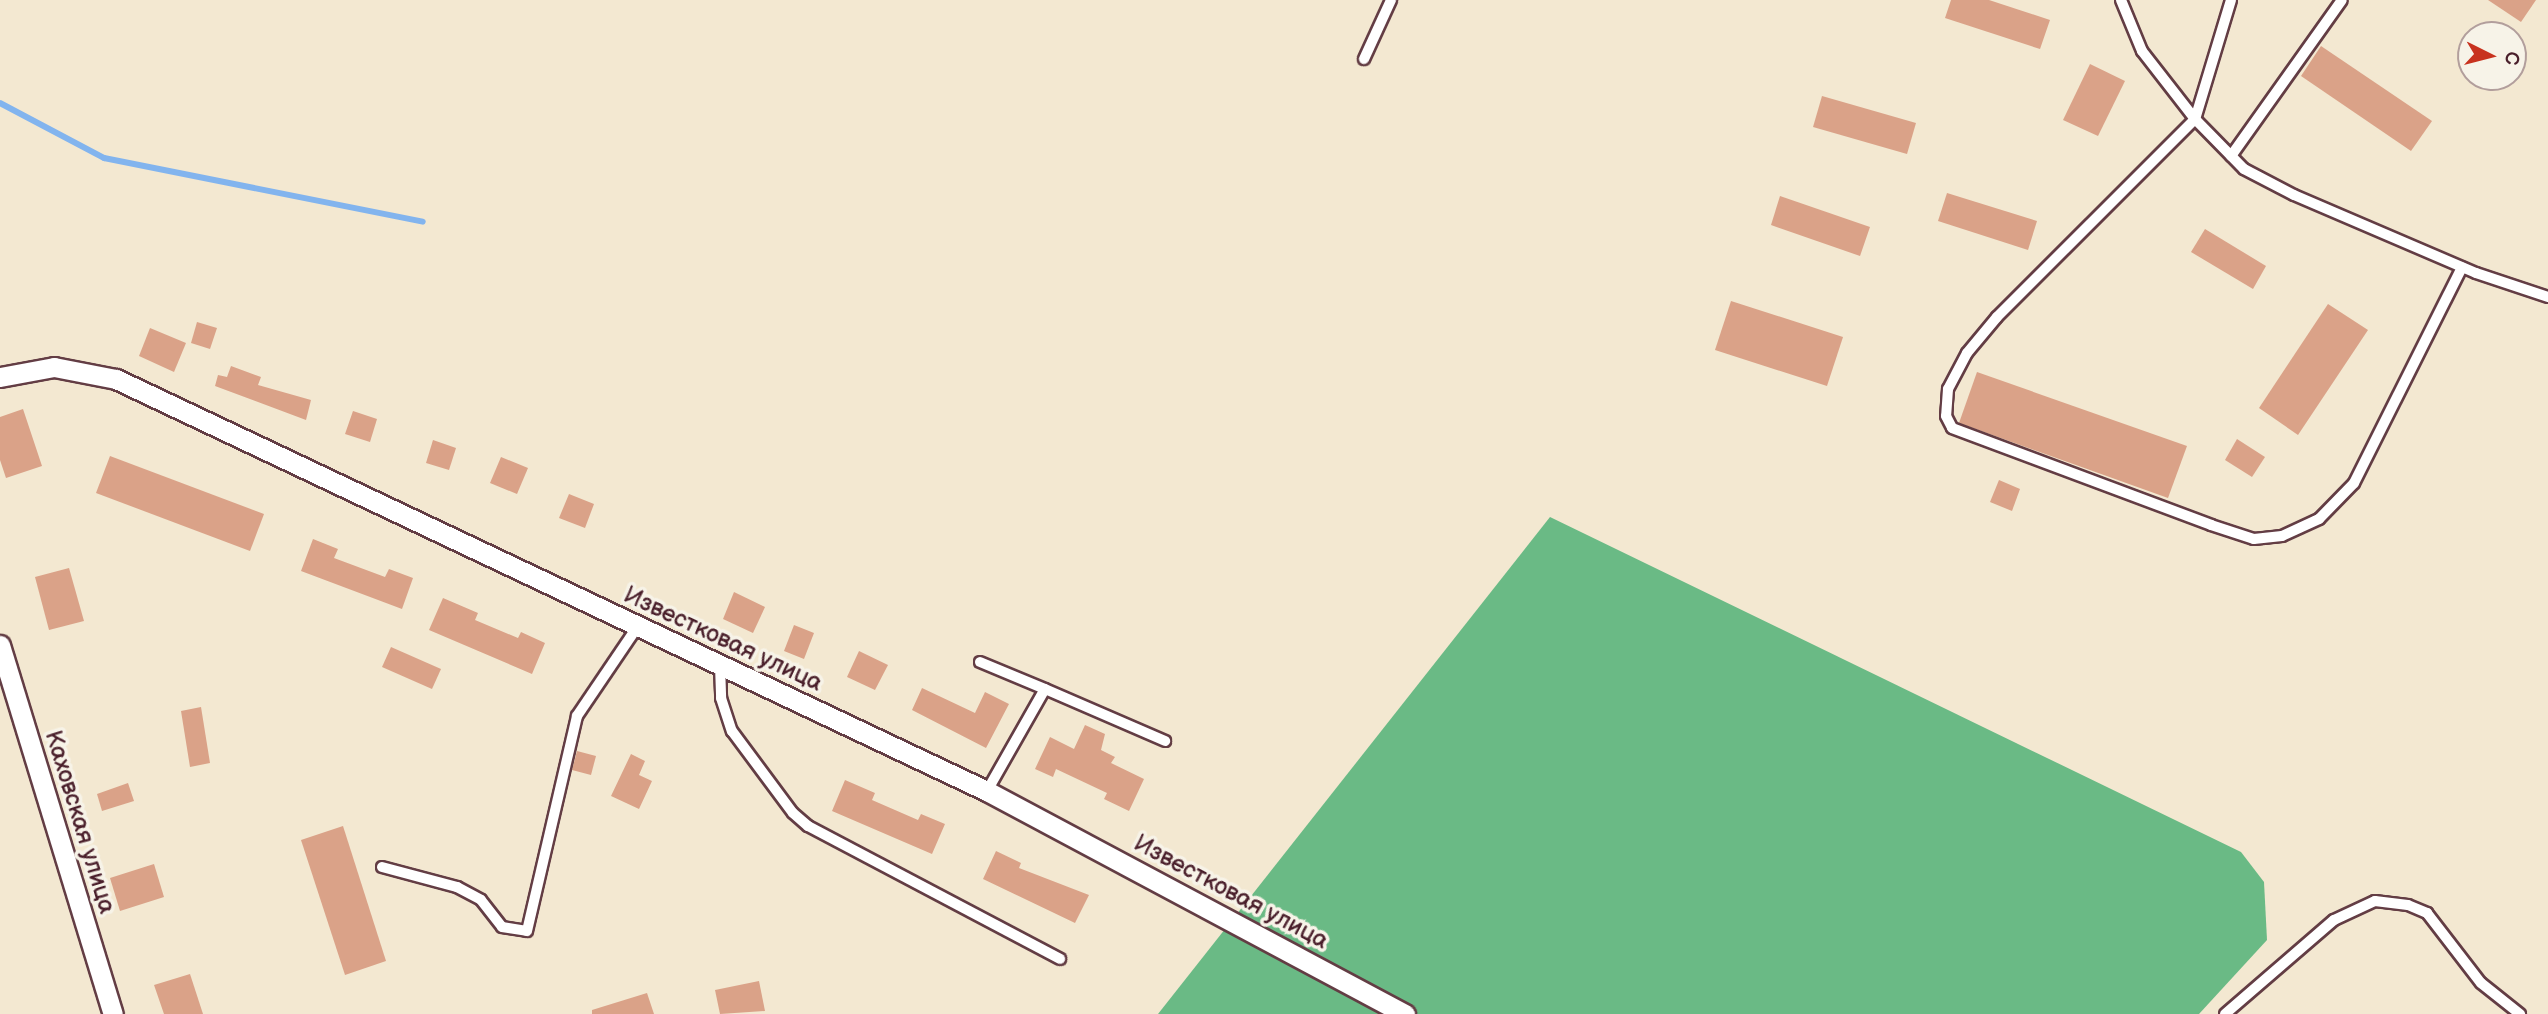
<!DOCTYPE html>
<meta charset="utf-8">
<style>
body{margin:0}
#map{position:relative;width:2548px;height:1014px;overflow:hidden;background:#f3e8d1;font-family:"Balsamiq Sans",sans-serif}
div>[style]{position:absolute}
.forest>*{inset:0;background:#6aba85}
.stream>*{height:6px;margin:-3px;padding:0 3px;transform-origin:3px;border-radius:3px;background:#82b4ee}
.building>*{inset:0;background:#daa288}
.roads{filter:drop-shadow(2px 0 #633d44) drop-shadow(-2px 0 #633d44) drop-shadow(0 2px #633d44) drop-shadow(0 -2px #633d44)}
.lane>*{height:10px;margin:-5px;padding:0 5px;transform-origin:5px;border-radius:5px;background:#fff}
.street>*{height:19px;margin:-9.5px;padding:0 9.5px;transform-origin:9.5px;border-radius:9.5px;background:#fff}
span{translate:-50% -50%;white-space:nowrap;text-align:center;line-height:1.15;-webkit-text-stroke:7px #f7f3e8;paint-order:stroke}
.street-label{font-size:24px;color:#4a1f2b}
.north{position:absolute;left:2457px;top:21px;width:70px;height:70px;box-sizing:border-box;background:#f7f3e8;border:2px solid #b29e9c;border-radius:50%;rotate:96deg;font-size:19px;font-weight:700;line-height:28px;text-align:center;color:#4a1f2b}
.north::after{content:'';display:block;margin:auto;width:24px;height:32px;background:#c8321e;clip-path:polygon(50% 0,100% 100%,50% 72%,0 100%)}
</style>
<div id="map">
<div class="forest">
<i style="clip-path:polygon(1550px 517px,2241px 852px,2264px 882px,2267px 940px,2199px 1014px,1158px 1014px)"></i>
</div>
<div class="stream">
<i style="left:0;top:103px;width:118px;rotate:27.9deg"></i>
<i style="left:104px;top:158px;width:325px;rotate:11.3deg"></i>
</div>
<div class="building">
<i style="clip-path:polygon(1951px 0,1989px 0,2050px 20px,2040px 49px,1945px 18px)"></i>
<i style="clip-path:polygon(2488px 0,2536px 0,2521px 22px)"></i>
<i style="clip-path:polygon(2321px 46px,2432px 121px,2411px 151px,2301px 76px)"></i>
<i style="clip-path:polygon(2090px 64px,2125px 81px,2098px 136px,2063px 120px)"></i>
<i style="clip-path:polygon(1822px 96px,1916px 123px,1907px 154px,1813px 127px)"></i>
<i style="clip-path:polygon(1947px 193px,2037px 221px,2028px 250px,1938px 221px)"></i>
<i style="clip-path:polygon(1780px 196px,1870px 227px,1860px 256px,1771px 225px)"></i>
<i style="clip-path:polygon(2205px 229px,2266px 266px,2253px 289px,2191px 252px)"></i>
<i style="clip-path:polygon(1731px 301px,1843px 337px,1827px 386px,1715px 350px)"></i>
<i style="clip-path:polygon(2328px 304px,2368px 330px,2298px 435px,2259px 408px)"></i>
<i style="clip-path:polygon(197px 322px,217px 328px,210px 349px,191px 343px)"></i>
<i style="clip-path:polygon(150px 328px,186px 343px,174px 372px,139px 356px)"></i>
<i style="clip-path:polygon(231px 366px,261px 377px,258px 385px,311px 400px,306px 420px,215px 386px,218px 375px,227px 377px)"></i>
<i style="clip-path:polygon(1977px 372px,2187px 446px,2168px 498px,1959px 423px)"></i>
<i style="clip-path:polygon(23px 409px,42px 466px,6px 478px,0 460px,0 417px)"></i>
<i style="clip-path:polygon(353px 411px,377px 419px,370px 442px,345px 434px)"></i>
<i style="clip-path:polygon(2237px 439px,2265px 457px,2252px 477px,2225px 460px)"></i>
<i style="clip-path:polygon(433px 440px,456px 448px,449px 470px,426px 463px)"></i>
<i style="clip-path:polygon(110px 456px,264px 514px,250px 551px,96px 493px)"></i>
<i style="clip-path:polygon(501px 457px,528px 468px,517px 494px,490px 483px)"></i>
<i style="clip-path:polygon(1999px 480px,2020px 489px,2012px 511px,1990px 502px)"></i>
<i style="clip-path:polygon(569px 494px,594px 504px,585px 528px,559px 518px)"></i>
<i style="clip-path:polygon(313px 539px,338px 549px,334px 558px,385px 577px,389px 569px,413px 578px,402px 609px,301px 571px)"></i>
<i style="clip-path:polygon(69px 568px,84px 621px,49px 630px,35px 577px)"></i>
<i style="clip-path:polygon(734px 592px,765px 607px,753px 633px,723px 619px)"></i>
<i style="clip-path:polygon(443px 598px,478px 613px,475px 620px,518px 638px,521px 632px,545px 643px,532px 674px,429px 630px)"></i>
<i style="clip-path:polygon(794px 625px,814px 633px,804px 659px,784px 651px)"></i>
<i style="clip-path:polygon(391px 647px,441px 669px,432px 689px,382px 667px)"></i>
<i style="clip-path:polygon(859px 651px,888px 665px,875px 690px,847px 677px)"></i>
<i style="clip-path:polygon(922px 688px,975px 713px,985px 692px,1009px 704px,986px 748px,912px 710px)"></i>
<i style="clip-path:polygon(201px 707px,210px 763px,190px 767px,181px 711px)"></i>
<i style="clip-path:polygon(1085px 725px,1105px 734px,1101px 750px,1115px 757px,1111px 763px,1144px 779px,1129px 811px,1104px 799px,1107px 793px,1056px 769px,1053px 777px,1035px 769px,1050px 737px,1074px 749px)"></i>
<i style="clip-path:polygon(577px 751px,596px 756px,591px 775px,572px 770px)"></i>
<i style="clip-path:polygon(631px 754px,645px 761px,639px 775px,652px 781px,639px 809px,611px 796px)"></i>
<i style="clip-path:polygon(845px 780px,875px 793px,872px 800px,918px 820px,921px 814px,945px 824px,932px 854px,832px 811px)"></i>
<i style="clip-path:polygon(128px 783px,134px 801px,102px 811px,97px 794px)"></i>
<i style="clip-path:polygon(343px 826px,386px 961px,345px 975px,301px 840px)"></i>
<i style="clip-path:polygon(996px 851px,1021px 863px,1019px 868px,1089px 895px,1075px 923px,983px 879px)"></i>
<i style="clip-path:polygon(154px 864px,164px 897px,120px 911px,110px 878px)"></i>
<i style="clip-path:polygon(190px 974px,203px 1014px,164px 1014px,154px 985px)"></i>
<i style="clip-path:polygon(759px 981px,765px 1011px,720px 1014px,715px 990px)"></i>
<i style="clip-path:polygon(647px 993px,654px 1014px,592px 1014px,592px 1010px)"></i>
</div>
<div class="roads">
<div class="lane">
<i style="left:2121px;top:0;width:55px;rotate:67.6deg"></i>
<i style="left:2142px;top:51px;width:86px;rotate:52.1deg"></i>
<i style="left:2195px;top:119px;width:280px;rotate:135deg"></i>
<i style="left:1997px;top:317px;width:47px;rotate:129.8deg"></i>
<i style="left:1967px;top:353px;width:41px;rotate:117.8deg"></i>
<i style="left:1948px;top:389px;width:27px;rotate:94deg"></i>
<i style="left:1946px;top:416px;width:13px;rotate:63deg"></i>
<i style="left:1952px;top:428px;width:277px;rotate:20.5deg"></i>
<i style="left:2211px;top:525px;width:45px;rotate:18deg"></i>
<i style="left:2254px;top:539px;width:28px;rotate:-6deg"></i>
<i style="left:2282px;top:536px;width:41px;rotate:-24.7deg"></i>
<i style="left:2319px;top:519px;width:50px;rotate:-45.8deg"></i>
<i style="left:2354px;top:483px;width:241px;rotate:-63.4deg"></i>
<i style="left:2231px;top:0;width:124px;rotate:106.8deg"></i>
<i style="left:2195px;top:119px;width:70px;rotate:45.6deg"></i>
<i style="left:2244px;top:169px;width:56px;rotate:27.5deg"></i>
<i style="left:2294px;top:195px;width:198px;rotate:23.2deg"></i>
<i style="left:2476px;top:273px;width:76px;rotate:18.4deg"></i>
<i style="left:1364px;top:59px;width:65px;rotate:-65.4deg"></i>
<i style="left:2231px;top:156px;width:191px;rotate:-54.6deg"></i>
<i style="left:980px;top:662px;width:70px;rotate:22.6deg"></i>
<i style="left:720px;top:665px;width:33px;rotate:88deg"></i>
<i style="left:721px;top:698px;width:35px;rotate:72deg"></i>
<i style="left:732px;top:731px;width:102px;rotate:53.4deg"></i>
<i style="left:793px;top:813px;width:20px;rotate:41deg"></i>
<i style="left:808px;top:826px;width:285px;rotate:27.8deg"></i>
<i style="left:987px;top:791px;width:117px;rotate:-60.4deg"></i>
<i style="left:1045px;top:689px;width:131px;rotate:23.4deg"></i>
<i style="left:382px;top:867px;width:78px;rotate:14.9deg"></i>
<i style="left:457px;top:887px;width:27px;rotate:28deg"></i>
<i style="left:481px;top:900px;width:34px;rotate:52deg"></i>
<i style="left:502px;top:927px;width:25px;rotate:9deg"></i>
<i style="left:527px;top:931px;width:221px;rotate:-76.9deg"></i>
<i style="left:577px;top:716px;width:109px;rotate:-55.9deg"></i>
<i style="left:2225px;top:1014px;width:144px;rotate:-40.8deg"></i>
<i style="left:2334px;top:920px;width:45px;rotate:-24.9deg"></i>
<i style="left:2375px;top:901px;width:33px;rotate:7deg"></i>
<i style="left:2408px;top:905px;width:21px;rotate:23deg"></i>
<i style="left:2427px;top:913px;width:88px;rotate:52.4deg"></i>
<i style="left:2481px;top:983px;width:50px;rotate:38.5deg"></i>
</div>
<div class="street">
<i style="left:0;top:377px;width:55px;rotate:-10.5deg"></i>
<i style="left:54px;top:367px;width:63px;rotate:11deg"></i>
<i style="left:116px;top:379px;width:964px;rotate:25.32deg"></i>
<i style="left:987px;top:791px;width:474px;rotate:28.1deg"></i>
<i style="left:0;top:645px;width:386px;rotate:73deg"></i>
</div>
</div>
<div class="street-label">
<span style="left:723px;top:639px;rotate:25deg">Известковая улица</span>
<span style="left:80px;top:822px;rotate:73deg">Каховская улица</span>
<span style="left:1231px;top:892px;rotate:28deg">Известковая улица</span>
</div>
<div class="north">С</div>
</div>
